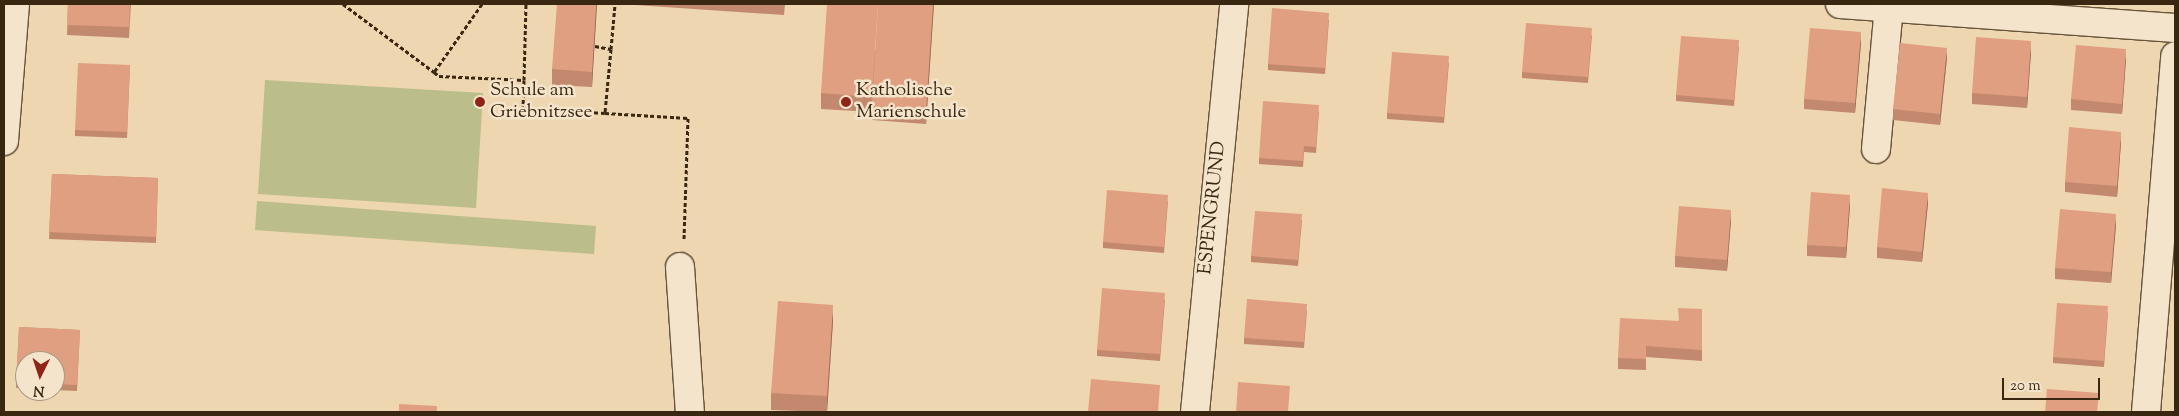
<!DOCTYPE html>
<style>
body{margin:0}
#map{position:relative;width:2179px;height:416px;overflow:hidden;background:#eed6b0;font-family:"Sorts Mill Goudy",serif}
div>[style]{position:absolute}
.green>*{inset:0;background:#bbbd8a}
.path>*{height:3px;margin-top:-1.5px;transform-origin:0;background:repeating-linear-gradient(90deg,#3a2712 0 4px,transparent 0 6.5px)}
.roads{filter:drop-shadow(1px 0 #67533a) drop-shadow(-1px 0 #67533a) drop-shadow(0 1px #67533a) drop-shadow(0 -1px #67533a)}
.minor>*{height:28px;margin:-14px;padding:0 14px;transform-origin:14px;border-radius:14px;background:#f4e4cc}
.wall>*{inset:0;background:#c2896f}
.shaded-wall>*{inset:0;background:#9e6f5a}
.building>*{inset:0;background:#e19f81}
.dots>*{width:14px;height:14px;translate:-50% -50%;box-sizing:border-box;border:2px solid #f4e4cc;border-radius:50%}
span{translate:-50% -50%;white-space:nowrap;text-align:center;line-height:1.15;-webkit-text-stroke:5px #f4e4cc;paint-order:stroke}
.poi-label{font-size:19px;color:#3a2712}
.left{translate:0 -50%;text-align:left}
.street-label{font-size:19px;color:#3a2712}
.frame{position:absolute;inset:0;border:5px solid #3a2712;pointer-events:none}
.north{position:absolute;left:15px;top:351px;width:50px;height:50px;box-sizing:border-box;background:#f4e4cc;border:1px solid #aa9882;border-radius:50%;rotate:184deg;font-size:14px;font-weight:700;line-height:20px;text-align:center;color:#3a2712}
.north::after{content:'';display:block;margin:auto;width:18px;height:22px;background:#8f2418;clip-path:polygon(50% 0,100% 100%,50% 72%,0 100%)}
.scale{position:absolute;left:2002px;top:378px;width:98px;height:22px;box-sizing:border-box;border:2px solid #3a2712;border-top:0;padding-left:6px;font-size:15px;line-height:18px;white-space:nowrap;color:#3a2712;-webkit-text-stroke:4px #f4e4cc;paint-order:stroke}
</style>
<div id="map">
<div class="green">
<i style="clip-path:polygon(265px 80px,483px 93px,476px 208px,258px 194px)"></i>
<i style="clip-path:polygon(257px 201px,596px 226px,594px 254px,255px 230px)"></i>
</div>
<div class="path">
<i style="left:343px;top:4px;width:114px;rotate:36.8deg"></i>
<i style="left:482px;top:4px;width:83px;rotate:125.2deg"></i>
<i style="left:434px;top:72px;width:6px;rotate:39deg"></i>
<i style="left:439px;top:76px;width:85px;rotate:2.7deg"></i>
<i style="left:524px;top:80px;width:28px;rotate:92deg"></i>
<i style="left:523px;top:108px;width:82px;rotate:3.5deg"></i>
<i style="left:595px;top:46px;width:16px;rotate:11deg"></i>
<i style="left:611px;top:49px;width:64px;rotate:95.4deg"></i>
<i style="left:605px;top:113px;width:83px;rotate:3.4deg"></i>
<i style="left:688px;top:118px;width:121px;rotate:91.9deg"></i>
<i style="left:611px;top:49px;width:45px;rotate:-84.9deg"></i>
<i style="left:524px;top:80px;width:76px;rotate:-88.5deg"></i>
</div>
<div class="roads">
<div class="minor">
<i style="left:1840px;top:4px;width:336px;rotate:4.1deg"></i>
<i style="left:4px;top:141px;width:137px;rotate:-85.4deg"></i>
<i style="left:1876px;top:149px;width:143px;rotate:-84.8deg"></i>
<i style="left:680px;top:267px;width:145px;rotate:86.1deg"></i>
<i style="left:1195px;top:412px;width:410px;rotate:-84.5deg"></i>
<i style="left:2146px;top:412px;width:357px;rotate:-85.3deg"></i>
</div>
</div>
<div class="wall">
<i style="clip-path:polygon(68px 4px,131px 4px,129px 38px,67px 35px)"></i>
<i style="clip-path:polygon(597px 4px,592px 87px,552px 85px,552px 69px)"></i>
<i style="clip-path:polygon(635px 4px,785px 4px,784px 15px,635px 5px)"></i>
<i style="clip-path:polygon(934px 4px,926px 124px,872px 120px,872px 110px,872px 112px,821px 109px,821px 93px)"></i>
<i style="clip-path:polygon(1329px 19px,1325px 74px,1268px 70px,1268px 64px)"></i>
<i style="clip-path:polygon(1592px 35px,1588px 83px,1522px 78px,1522px 72px)"></i>
<i style="clip-path:polygon(1861px 43px,1855px 113px,1804px 109px,1804px 99px)"></i>
<i style="clip-path:polygon(1739px 46px,1734px 106px,1676px 101px,1676px 95px)"></i>
<i style="clip-path:polygon(2031px 52px,2027px 108px,1972px 104px,1972px 93px)"></i>
<i style="clip-path:polygon(1947px 58px,1940px 125px,1893px 120px,1893px 109px)"></i>
<i style="clip-path:polygon(2126px 59px,2122px 114px,2071px 110px,2071px 99px)"></i>
<i style="clip-path:polygon(1449px 62px,1444px 123px,1387px 119px,1387px 113px)"></i>
<i style="clip-path:polygon(130px 65px,127px 138px,75px 136px,75px 130px)"></i>
<i style="clip-path:polygon(1319px 111px,1316px 153px,1304px 152px,1303px 167px,1259px 164px,1259px 158px)"></i>
<i style="clip-path:polygon(2121px 142px,2117px 197px,2065px 192px,2065px 182px)"></i>
<i style="clip-path:polygon(52px 174px,158px 178px,156px 243px,49px 239px)"></i>
<i style="clip-path:polygon(1168px 201px,1164px 253px,1103px 248px,1103px 242px)"></i>
<i style="clip-path:polygon(1928px 203px,1922px 262px,1877px 258px,1877px 247px)"></i>
<i style="clip-path:polygon(1850px 206px,1846px 258px,1807px 256px,1807px 245px)"></i>
<i style="clip-path:polygon(1302px 220px,1298px 266px,1251px 262px,1251px 256px)"></i>
<i style="clip-path:polygon(1731px 220px,1727px 271px,1675px 267px,1675px 256px)"></i>
<i style="clip-path:polygon(2116px 225px,2111px 283px,2055px 279px,2055px 268px)"></i>
<i style="clip-path:polygon(1165px 299px,1160px 361px,1097px 356px,1097px 350px)"></i>
<i style="clip-path:polygon(1702px 309px,1702px 361px,1646px 357px,1646px 370px,1618px 369px,1618px 358px,1678px 321px)"></i>
<i style="clip-path:polygon(1307px 310px,1304px 348px,1244px 344px,1244px 338px)"></i>
<i style="clip-path:polygon(2108px 312px,2104px 367px,2053px 363px,2053px 357px)"></i>
<i style="clip-path:polygon(833px 321px,827px 412px,771px 410px,771px 393px)"></i>
<i style="clip-path:polygon(19px 327px,80px 330px,77px 391px,55px 390px,55px 361px,25px 361px,25px 388px,16px 388px)"></i>
</div>
<div class="shaded-wall">
<i style="clip-path:polygon(596px 4px,597px 4px,592px 87px,592px 72px)"></i>
<i style="clip-path:polygon(933px 4px,934px 4px,926px 124px,926px 110px)"></i>
<i style="clip-path:polygon(1861px 32px,1861px 43px,1855px 113px,1855px 103px)"></i>
<i style="clip-path:polygon(2031px 41px,2031px 52px,2027px 108px,2027px 97px)"></i>
<i style="clip-path:polygon(1947px 48px,1947px 58px,1940px 125px,1940px 114px)"></i>
<i style="clip-path:polygon(2126px 49px,2126px 59px,2122px 114px,2122px 104px)"></i>
<i style="clip-path:polygon(2121px 132px,2121px 142px,2117px 197px,2117px 186px)"></i>
<i style="clip-path:polygon(1928px 193px,1928px 203px,1922px 262px,1922px 252px)"></i>
<i style="clip-path:polygon(1850px 195px,1850px 206px,1846px 258px,1846px 247px)"></i>
<i style="clip-path:polygon(1731px 210px,1731px 220px,1727px 271px,1727px 260px)"></i>
<i style="clip-path:polygon(2116px 214px,2116px 225px,2111px 283px,2111px 272px)"></i>
<i style="clip-path:polygon(833px 305px,833px 321px,827px 412px,827px 396px)"></i>
</div>
<div class="building">
<i style="clip-path:polygon(68px 4px,130px 4px,129px 27px,67px 25px)"></i>
<i style="clip-path:polygon(557px 4px,596px 4px,592px 72px,552px 69px)"></i>
<i style="clip-path:polygon(827px 4px,878px 4px,872px 97px,821px 93px)"></i>
<i style="clip-path:polygon(878px 4px,933px 4px,926px 110px,872px 106px)"></i>
<i style="clip-path:polygon(1272px 8px,1329px 13px,1325px 68px,1268px 64px)"></i>
<i style="clip-path:polygon(1526px 23px,1592px 28px,1588px 77px,1522px 72px)"></i>
<i style="clip-path:polygon(1810px 28px,1861px 32px,1855px 103px,1804px 99px)"></i>
<i style="clip-path:polygon(1681px 36px,1739px 40px,1734px 100px,1676px 95px)"></i>
<i style="clip-path:polygon(1976px 37px,2031px 41px,2027px 97px,1972px 93px)"></i>
<i style="clip-path:polygon(1900px 43px,1947px 48px,1940px 114px,1893px 109px)"></i>
<i style="clip-path:polygon(2076px 45px,2126px 49px,2122px 104px,2071px 99px)"></i>
<i style="clip-path:polygon(1392px 52px,1449px 56px,1444px 117px,1387px 113px)"></i>
<i style="clip-path:polygon(78px 63px,130px 65px,127px 132px,75px 130px)"></i>
<i style="clip-path:polygon(1263px 101px,1319px 105px,1316px 147px,1304px 146px,1303px 161px,1259px 158px)"></i>
<i style="clip-path:polygon(2069px 127px,2121px 132px,2117px 186px,2065px 182px)"></i>
<i style="clip-path:polygon(52px 174px,158px 178px,156px 237px,49px 232px)"></i>
<i style="clip-path:polygon(1882px 188px,1928px 193px,1922px 252px,1877px 247px)"></i>
<i style="clip-path:polygon(1107px 190px,1168px 195px,1164px 247px,1103px 242px)"></i>
<i style="clip-path:polygon(1811px 192px,1850px 195px,1846px 247px,1807px 245px)"></i>
<i style="clip-path:polygon(1679px 206px,1731px 210px,1727px 260px,1675px 256px)"></i>
<i style="clip-path:polygon(2060px 209px,2116px 214px,2111px 272px,2055px 268px)"></i>
<i style="clip-path:polygon(1255px 211px,1302px 214px,1298px 260px,1251px 256px)"></i>
<i style="clip-path:polygon(1102px 288px,1165px 293px,1160px 354px,1097px 350px)"></i>
<i style="clip-path:polygon(1247px 299px,1307px 304px,1304px 342px,1244px 338px)"></i>
<i style="clip-path:polygon(778px 301px,833px 305px,827px 396px,771px 393px)"></i>
<i style="clip-path:polygon(2057px 303px,2108px 306px,2104px 361px,2053px 357px)"></i>
<i style="clip-path:polygon(1678px 308px,1702px 309px,1702px 350px,1646px 346px,1646px 359px,1618px 358px,1620px 318px,1679px 321px)"></i>
<i style="clip-path:polygon(19px 327px,80px 330px,77px 385px,55px 384px,55px 361px,25px 361px,25px 382px,16px 382px)"></i>
<i style="clip-path:polygon(1091px 379px,1160px 385px,1158px 412px,1088px 412px)"></i>
<i style="clip-path:polygon(1238px 382px,1290px 386px,1288px 412px,1236px 412px)"></i>
<i style="clip-path:polygon(2047px 389px,2099px 393px,2097px 412px,2045px 412px)"></i>
<i style="clip-path:polygon(399px 404px,437px 406px,437px 412px,399px 412px)"></i>
</div>
<div class="dots">
<i style="left:480px;top:102px;background:#8f2418"></i>
<i style="left:846px;top:102px;background:#8f2418"></i>
</div>
<div class="poi-label">
<span class="left" style="left:490px;top:102px">Schule am<br>Griebnitzsee</span>
<span class="left" style="left:856px;top:102px">Katholische<br>Marienschule</span>
</div>
<div class="street-label">
<span style="left:1213px;top:208px;rotate:-84deg">ESPENGRUND</span>
</div>
<div class="frame"></div>
<div class="north">N</div>
<div class="scale">20 m</div>
</div>
